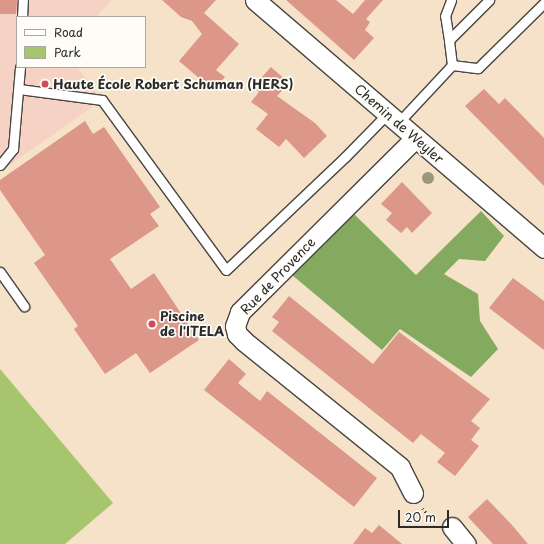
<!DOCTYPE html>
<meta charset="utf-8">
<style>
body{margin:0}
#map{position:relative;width:544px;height:544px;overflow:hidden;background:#f5e2c9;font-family:"Playpen Sans",sans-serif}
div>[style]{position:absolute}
.built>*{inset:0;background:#f6d2c4}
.green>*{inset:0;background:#a6c56d}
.forest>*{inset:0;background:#84aa60}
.building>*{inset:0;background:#dc9789}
.path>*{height:2.5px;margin-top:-1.25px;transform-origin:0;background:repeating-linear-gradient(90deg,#494643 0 1px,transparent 0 4px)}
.roads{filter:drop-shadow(1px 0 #494643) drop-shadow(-1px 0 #494643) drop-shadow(0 1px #494643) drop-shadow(0 -1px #494643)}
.lane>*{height:9px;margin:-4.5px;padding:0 4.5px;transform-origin:4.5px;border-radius:4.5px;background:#fff}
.street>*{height:19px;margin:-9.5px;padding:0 9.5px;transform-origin:9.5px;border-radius:9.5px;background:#fff}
.trees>*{width:12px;height:12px;margin:-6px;border-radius:50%;background:#9a977d}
.dots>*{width:11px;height:11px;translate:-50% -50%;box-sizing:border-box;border:2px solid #fdfcf7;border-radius:50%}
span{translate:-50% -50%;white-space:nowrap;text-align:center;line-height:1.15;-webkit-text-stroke:3.5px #fdfcf7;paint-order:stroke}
.poi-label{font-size:13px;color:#2b2b2b;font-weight:700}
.left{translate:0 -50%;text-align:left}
.street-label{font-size:13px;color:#2b2b2b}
.legend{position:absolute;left:16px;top:16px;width:130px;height:52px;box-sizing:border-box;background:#fdfcf7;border:1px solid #a9a8a5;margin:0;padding:5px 7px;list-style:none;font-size:12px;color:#2b2b2b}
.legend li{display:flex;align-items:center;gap:8px;height:20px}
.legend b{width:20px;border:1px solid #a9a8a5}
.scale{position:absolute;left:398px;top:510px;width:51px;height:18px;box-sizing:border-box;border:2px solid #2b2b2b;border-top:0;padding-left:5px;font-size:12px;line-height:14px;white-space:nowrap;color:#2b2b2b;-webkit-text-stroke:3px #fdfcf7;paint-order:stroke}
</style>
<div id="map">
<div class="built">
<i style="clip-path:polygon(0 0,112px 0,96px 17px,17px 17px,17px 67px,77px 67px,102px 100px,0 172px)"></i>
</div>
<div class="green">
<i style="clip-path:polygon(0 369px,113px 503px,65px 544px,0 544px)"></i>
</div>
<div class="forest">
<i style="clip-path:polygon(481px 211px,504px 236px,485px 261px,459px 259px,444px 274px,478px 294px,480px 321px,498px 349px,471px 377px,400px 329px,382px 350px,292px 275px,353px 213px,416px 275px)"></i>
</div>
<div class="building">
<i style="clip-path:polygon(0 0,17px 0,16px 14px,0 14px)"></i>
<i style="clip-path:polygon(162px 0,216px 0,204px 13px,239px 44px,216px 70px,225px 77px,213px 90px,179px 61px,202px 34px,192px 21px,181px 17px)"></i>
<i style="clip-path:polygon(286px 0,336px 0,353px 14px,365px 0,383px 0,366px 19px,370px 22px,365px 30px,374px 38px,354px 60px)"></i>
<i style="clip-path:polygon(271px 67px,289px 83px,277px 96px,315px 123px,327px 136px,304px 158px,286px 139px,279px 147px,256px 129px,268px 114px,251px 102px,259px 92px,253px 87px)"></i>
<i style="clip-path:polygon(484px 89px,499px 104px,505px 98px,544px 138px,544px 186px,465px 106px)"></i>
<i style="clip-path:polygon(85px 121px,93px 134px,104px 127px,160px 207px,150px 214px,159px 226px,110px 259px,131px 289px,154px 273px,199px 340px,150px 373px,136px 353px,105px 374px,74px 329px,78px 326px,34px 263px,45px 255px,0 190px,0 180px)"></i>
<i style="clip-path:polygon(402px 182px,432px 213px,412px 233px,407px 227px,401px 233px,386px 220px,392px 213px,381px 204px)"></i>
<i style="clip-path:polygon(513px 278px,544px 301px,544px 350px,489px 308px)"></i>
<i style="clip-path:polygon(289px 296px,373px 364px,399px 332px,490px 399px,471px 421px,480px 428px,471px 440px,479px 446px,455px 476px,437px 462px,445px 453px,421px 434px,413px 443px,272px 331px,279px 322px,272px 317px)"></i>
<i style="clip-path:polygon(229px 359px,246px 374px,238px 383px,260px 401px,267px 391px,377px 478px,354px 507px,204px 390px)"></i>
<i style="clip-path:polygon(487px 499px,512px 525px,528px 544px,493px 544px,468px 517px)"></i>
<i style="clip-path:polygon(379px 525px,402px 544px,353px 544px,365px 528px,372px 533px)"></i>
</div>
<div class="path">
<i style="left:423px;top:508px;width:20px;rotate:57deg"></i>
</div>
<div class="roads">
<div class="lane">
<i style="left:22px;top:17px;width:17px;rotate:-87deg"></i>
<i style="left:449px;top:40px;width:24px;rotate:-99deg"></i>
<i style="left:445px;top:16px;width:17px;rotate:-69deg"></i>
<i style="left:452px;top:65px;width:26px;rotate:7deg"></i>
<i style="left:478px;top:68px;width:93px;rotate:-44.6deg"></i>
<i style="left:19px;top:89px;width:84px;rotate:7.5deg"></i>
<i style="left:102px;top:100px;width:210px;rotate:53.9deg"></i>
<i style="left:226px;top:270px;width:164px;rotate:-43.5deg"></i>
<i style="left:345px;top:157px;width:60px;rotate:-45.7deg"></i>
<i style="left:398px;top:123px;width:79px;rotate:-47deg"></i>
<i style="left:452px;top:65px;width:25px;rotate:-97deg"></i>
<i style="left:449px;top:40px;width:57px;rotate:-45deg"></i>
<i style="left:0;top:165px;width:21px;rotate:-51deg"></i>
<i style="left:13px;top:149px;width:82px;rotate:-85.1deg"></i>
<i style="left:0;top:272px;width:42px;rotate:54.8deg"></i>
</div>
<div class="street">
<i style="left:255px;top:0;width:381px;rotate:40.6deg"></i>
<i style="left:413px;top:493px;width:29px;rotate:-117deg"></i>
<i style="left:400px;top:467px;width:201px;rotate:-141.1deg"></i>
<i style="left:244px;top:341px;width:10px;rotate:-135deg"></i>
<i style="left:237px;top:334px;width:8px;rotate:-104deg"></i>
<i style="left:235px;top:326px;width:15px;rotate:-70deg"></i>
<i style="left:240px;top:312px;width:247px;rotate:-44.8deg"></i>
<i style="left:452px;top:527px;width:22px;rotate:51deg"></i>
</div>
</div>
<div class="trees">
<i style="left:428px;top:178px"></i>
</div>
<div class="dots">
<i style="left:45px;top:84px;background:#d1495b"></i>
<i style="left:152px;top:324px;background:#d1495b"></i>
</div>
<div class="poi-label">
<span class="left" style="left:53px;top:84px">Haute École Robert Schuman (HERS)</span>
<span class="left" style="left:160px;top:324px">Piscine<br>de l'ITELA</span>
</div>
<div class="street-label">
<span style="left:399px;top:124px;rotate:41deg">Chemin de Weyler</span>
<span style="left:278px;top:276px;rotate:-46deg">Rue de Provence</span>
</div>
<ul class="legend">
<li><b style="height:5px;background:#fff"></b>Road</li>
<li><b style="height:11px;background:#a6c56d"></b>Park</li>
</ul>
<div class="scale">20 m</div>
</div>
